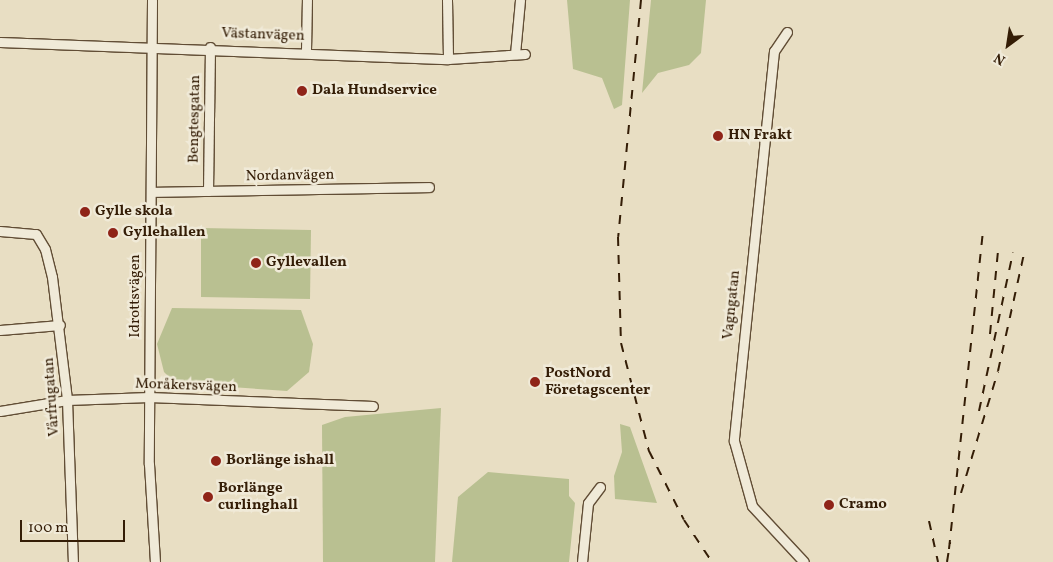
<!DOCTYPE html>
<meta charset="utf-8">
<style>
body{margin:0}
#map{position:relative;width:1053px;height:562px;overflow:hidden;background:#e8dec3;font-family:Vollkorn,serif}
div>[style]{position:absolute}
.green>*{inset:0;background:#b9c091}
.roads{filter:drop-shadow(1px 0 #614d35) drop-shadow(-1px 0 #614d35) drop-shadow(0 1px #614d35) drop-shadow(0 -1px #614d35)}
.minor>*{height:9px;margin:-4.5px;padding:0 4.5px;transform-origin:4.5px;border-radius:4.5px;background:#f0ead8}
.rail>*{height:2px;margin-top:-1px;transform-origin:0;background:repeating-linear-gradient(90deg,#341d06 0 9px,transparent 0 18px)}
.dots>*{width:14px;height:14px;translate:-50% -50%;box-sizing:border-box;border:2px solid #f0ead8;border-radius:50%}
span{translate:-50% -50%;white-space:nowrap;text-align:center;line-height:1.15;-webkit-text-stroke:5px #f0ead8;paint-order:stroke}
.street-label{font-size:15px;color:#341d06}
.poi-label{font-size:15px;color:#341d06;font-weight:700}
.left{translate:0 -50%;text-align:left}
.north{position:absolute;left:983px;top:20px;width:50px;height:50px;-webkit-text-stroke:4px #f0ead8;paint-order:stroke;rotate:211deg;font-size:14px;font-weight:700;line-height:20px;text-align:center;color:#341d06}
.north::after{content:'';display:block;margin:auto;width:18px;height:22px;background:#341d06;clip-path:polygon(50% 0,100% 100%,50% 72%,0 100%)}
.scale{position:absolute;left:20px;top:520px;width:105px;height:22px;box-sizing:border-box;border:2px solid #341d06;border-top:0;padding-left:6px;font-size:15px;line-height:18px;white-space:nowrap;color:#341d06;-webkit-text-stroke:4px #f0ead8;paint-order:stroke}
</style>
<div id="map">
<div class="green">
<i style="clip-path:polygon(567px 0,630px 0,622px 105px,614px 109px,602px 78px,573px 69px)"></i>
<i style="clip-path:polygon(651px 0,706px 0,701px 53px,689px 65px,658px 73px,642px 93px)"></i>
<i style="clip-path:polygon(201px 228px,311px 230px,310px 299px,201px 297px)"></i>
<i style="clip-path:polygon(172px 308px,301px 310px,313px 344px,309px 372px,287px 391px,175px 383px,164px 372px,157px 344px)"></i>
<i style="clip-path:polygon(441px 408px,435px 562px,323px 562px,322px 425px,345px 417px)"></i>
<i style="clip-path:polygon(620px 424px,630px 427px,657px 503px,615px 499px,614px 476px,622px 452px)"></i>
<i style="clip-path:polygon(488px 472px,569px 479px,569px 496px,575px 503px,569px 562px,452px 562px,458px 497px)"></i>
</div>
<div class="roads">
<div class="minor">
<i style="left:152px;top:0;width:464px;rotate:90.4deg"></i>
<i style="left:149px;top:464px;width:98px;rotate:86.5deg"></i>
<i style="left:447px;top:0;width:59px;rotate:89deg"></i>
<i style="left:787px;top:32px;width:23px;rotate:124deg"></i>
<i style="left:774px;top:51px;width:392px;rotate:95.9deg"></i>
<i style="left:734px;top:441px;width:67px;rotate:74.5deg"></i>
<i style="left:752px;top:506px;width:76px;rotate:47.1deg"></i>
<i style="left:0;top:42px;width:448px;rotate:2.2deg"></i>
<i style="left:448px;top:59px;width:77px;rotate:-3.7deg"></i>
<i style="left:306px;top:50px;width:50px;rotate:-88.9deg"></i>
<i style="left:515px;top:54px;width:54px;rotate:-84.7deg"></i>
<i style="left:208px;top:191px;width:144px;rotate:-89.2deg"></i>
<i style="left:151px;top:192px;width:278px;rotate:-1deg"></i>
<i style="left:0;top:231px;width:36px;rotate:5deg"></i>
<i style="left:36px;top:234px;width:17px;rotate:59deg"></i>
<i style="left:45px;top:249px;width:29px;rotate:76deg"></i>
<i style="left:52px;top:277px;width:124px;rotate:83deg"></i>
<i style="left:67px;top:400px;width:162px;rotate:87.9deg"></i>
<i style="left:0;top:330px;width:60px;rotate:-4.8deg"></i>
<i style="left:0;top:411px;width:68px;rotate:-9.3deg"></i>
<i style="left:67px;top:400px;width:82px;rotate:-2.1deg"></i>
<i style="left:149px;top:397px;width:224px;rotate:2.3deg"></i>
<i style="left:582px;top:562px;width:59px;rotate:-84.2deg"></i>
<i style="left:588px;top:503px;width:20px;rotate:-53deg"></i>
</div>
</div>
<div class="rail">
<i style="left:641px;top:0;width:238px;rotate:95.5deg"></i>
<i style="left:618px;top:237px;width:106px;rotate:88.4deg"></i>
<i style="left:621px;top:343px;width:112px;rotate:75.5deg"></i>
<i style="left:649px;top:451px;width:77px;rotate:63.1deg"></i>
<i style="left:684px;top:520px;width:50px;rotate:56.3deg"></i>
<i style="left:990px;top:334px;width:83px;rotate:-84.5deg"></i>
<i style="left:979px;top:411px;width:162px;rotate:-77.9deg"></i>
<i style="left:961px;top:493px;width:127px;rotate:-73.1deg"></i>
<i style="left:998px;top:371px;width:120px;rotate:-77.5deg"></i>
<i style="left:929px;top:521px;width:42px;rotate:77.6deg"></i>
<i style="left:949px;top:549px;width:320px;rotate:-83.9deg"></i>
<i style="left:947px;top:562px;width:20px;rotate:-81deg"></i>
</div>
<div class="dots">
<i style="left:302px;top:91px;background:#8f2418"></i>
<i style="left:718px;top:136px;background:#8f2418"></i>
<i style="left:85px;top:212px;background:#8f2418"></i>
<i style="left:113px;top:233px;background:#8f2418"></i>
<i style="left:256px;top:263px;background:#8f2418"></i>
<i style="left:535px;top:382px;background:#8f2418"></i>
<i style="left:216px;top:461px;background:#8f2418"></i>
<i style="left:208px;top:497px;background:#8f2418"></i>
<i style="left:829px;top:505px;background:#8f2418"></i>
</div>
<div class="street-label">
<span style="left:263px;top:35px;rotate:2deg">Västanvägen</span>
<span style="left:195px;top:119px;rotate:-89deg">Bengtesgatan</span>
<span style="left:290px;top:176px;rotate:-1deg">Nordanvägen</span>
<span style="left:136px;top:296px;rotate:-90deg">Idrottsvägen</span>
<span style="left:732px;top:305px;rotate:-84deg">Vagngatan</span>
<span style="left:186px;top:386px;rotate:2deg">Moråkersvägen</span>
<span style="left:52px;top:397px;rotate:-94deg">Vårfrugatan</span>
</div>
<div class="poi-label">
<span class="left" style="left:312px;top:91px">Dala Hundservice</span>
<span class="left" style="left:728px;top:136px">HN Frakt</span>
<span class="left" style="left:95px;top:212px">Gylle skola</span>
<span class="left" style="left:123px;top:233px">Gyllehallen</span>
<span class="left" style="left:266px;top:263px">Gyllevallen</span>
<span class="left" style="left:545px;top:382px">PostNord<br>Företagscenter</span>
<span class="left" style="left:226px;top:461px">Borlänge ishall</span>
<span class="left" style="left:218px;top:497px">Borlänge<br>curlinghall</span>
<span class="left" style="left:839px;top:505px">Cramo</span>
</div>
<div class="north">N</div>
<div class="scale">100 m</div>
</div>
